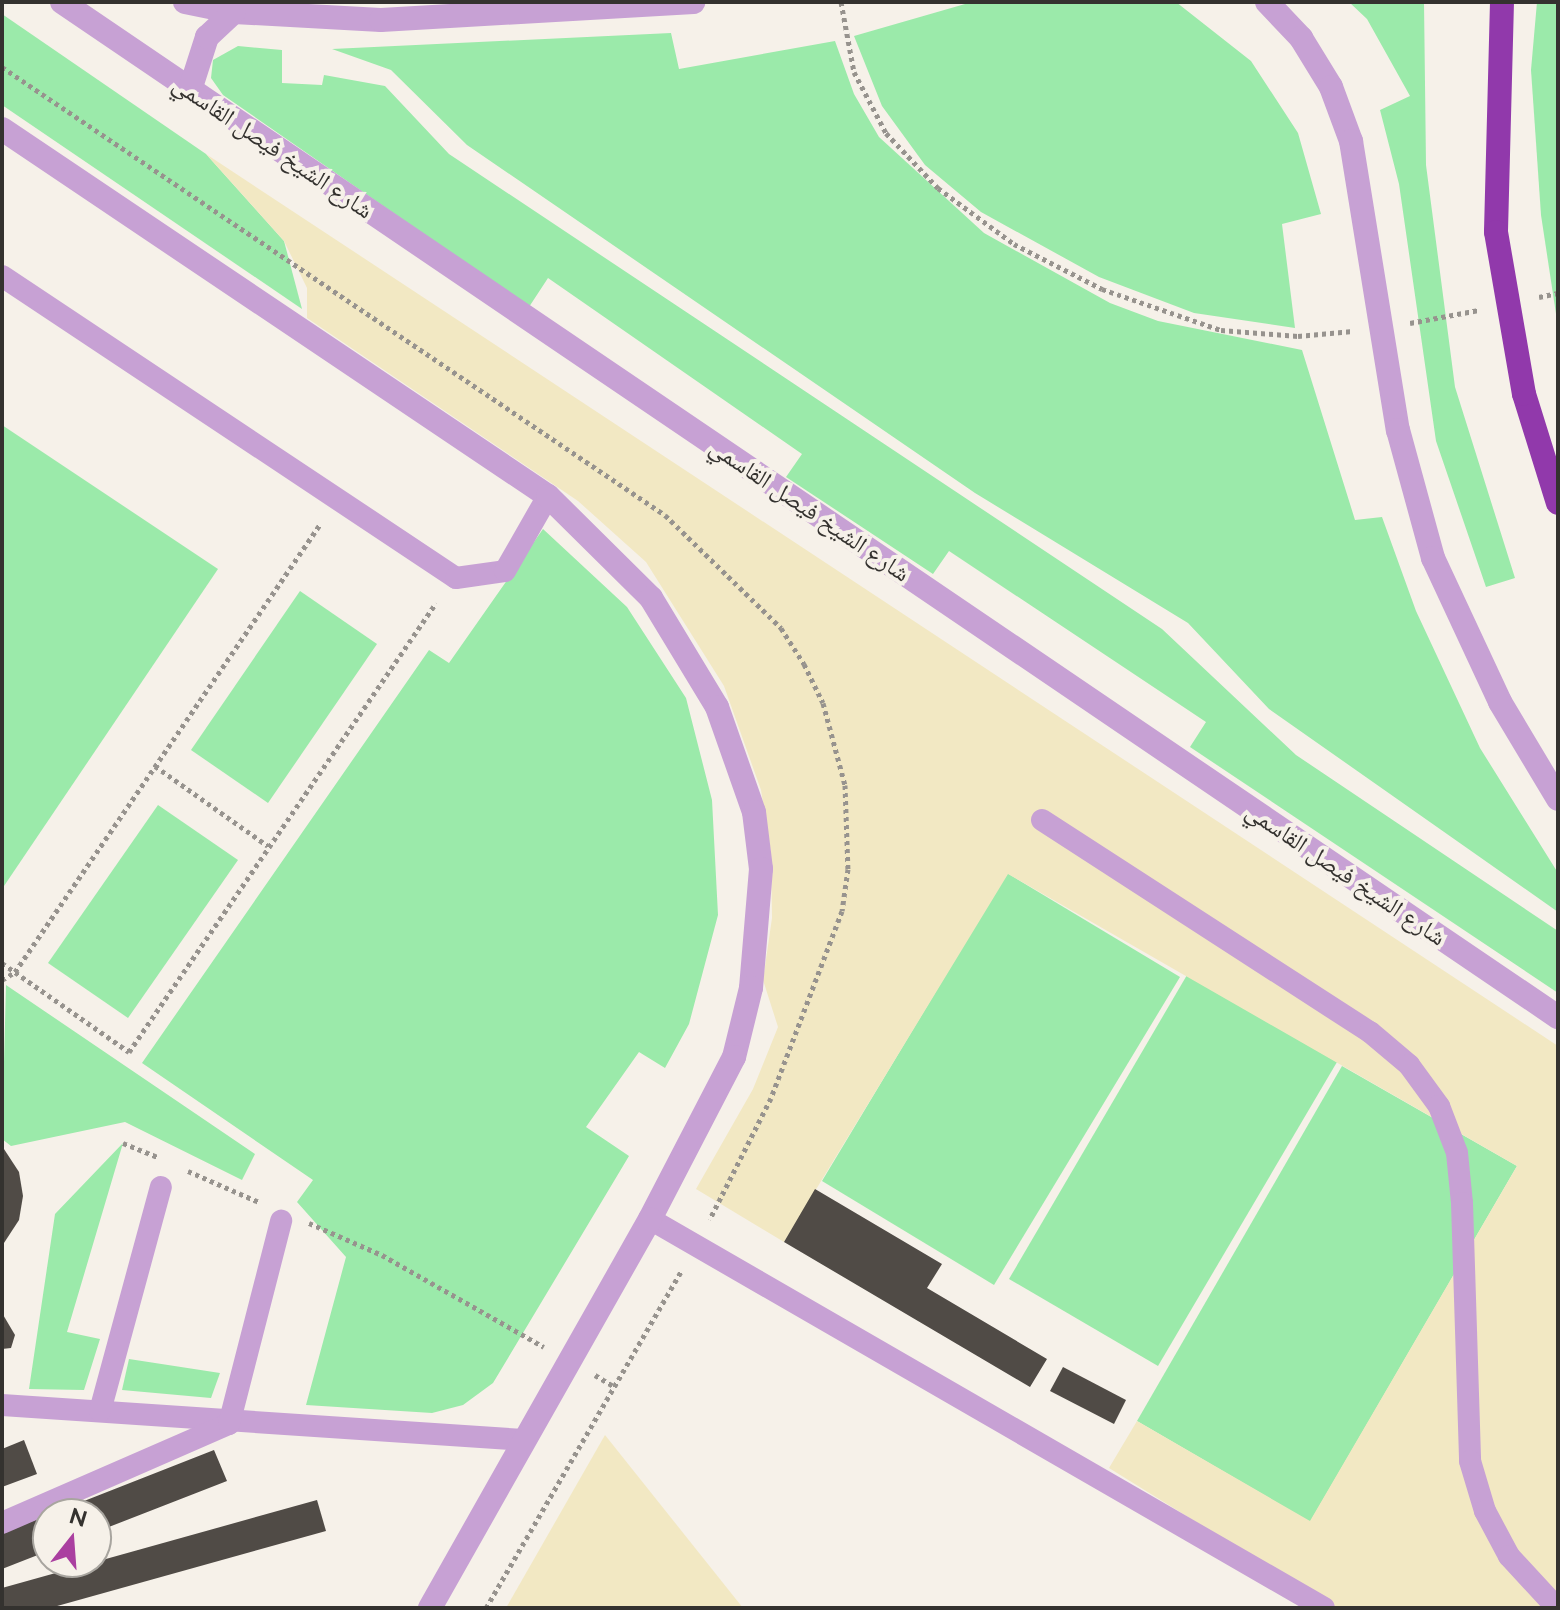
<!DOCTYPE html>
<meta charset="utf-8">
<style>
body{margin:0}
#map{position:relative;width:1560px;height:1610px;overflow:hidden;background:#f6f1e9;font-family:Raleway,"Noto Naskh Arabic",sans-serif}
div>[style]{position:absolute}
.green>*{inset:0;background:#9beaaa}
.sand>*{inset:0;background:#f2e8c3}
.building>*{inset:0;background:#504b46}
.path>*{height:5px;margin-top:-2.5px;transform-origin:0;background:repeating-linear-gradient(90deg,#97938e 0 4px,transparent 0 8px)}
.lane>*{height:22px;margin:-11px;padding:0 11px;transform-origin:11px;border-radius:11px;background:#c7a1d4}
.street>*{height:24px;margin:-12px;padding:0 12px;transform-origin:12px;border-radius:12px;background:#c7a1d4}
.highway>*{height:24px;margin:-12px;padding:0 12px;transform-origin:12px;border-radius:12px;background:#9139ab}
.highway-bridge>*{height:24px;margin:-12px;padding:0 12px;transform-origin:12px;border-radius:12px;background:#9139ab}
span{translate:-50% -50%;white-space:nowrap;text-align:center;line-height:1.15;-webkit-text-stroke:8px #f6f1e9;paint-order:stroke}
.street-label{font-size:24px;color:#34322f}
.frame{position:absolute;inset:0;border:4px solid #34322f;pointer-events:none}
.north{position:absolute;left:32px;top:1498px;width:80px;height:80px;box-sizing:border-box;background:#f6f1e9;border:2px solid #a8a59f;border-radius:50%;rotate:17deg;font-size:22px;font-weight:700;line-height:32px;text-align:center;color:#34322f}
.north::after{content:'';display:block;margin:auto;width:28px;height:36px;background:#aa3fa0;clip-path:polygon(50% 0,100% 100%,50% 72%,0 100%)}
</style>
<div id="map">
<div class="green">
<i style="clip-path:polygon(972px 2px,1176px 2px,1251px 61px,1298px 133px,1321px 214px,1282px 224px,1295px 328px,1194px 313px,1099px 277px,981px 212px,925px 165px,882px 106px,854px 36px)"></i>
<i style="clip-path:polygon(1349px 2px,1424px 2px,1426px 165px,1455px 387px,1515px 578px,1486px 587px,1436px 441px,1399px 184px,1380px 110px,1410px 96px,1367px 19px)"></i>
<i style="clip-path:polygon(1537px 2px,1558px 2px,1558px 327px,1541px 215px,1531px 70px)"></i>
<i style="clip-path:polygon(2px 14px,206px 154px,284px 241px,302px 309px,2px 105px)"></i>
<i style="clip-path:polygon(671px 33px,679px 69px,835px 41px,854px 94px,879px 137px,984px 233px,1110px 303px,1158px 321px,1302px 350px,1355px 520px,1382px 517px,1416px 611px,1480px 748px,1558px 873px,1558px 912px,1269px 709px,1188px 623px,975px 493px,467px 145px,391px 70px,332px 49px)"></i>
<i style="clip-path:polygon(238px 46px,282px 50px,282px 83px,322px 85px,324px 75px,385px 86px,449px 154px,1162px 629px,1296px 755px,1558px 931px,1558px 993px,1190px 747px,1206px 722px,949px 551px,933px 574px,786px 477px,802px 454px,548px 278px,529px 307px,223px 95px,211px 78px,213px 60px)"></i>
<i style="clip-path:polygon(2px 425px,218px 569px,2px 889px)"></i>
<i style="clip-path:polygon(543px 529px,627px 607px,686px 698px,712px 800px,718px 915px,689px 1024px,665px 1068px,639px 1052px,586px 1127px,629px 1156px,493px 1383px,463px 1405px,432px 1413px,306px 1405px,346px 1257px,297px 1202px,313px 1180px,142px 1063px,429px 650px,449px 663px)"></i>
<i style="clip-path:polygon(300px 591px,377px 644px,268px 803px,191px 750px)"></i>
<i style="clip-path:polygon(158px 805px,238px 860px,128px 1018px,48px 963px)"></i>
<i style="clip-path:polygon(1007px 873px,1180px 977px,994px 1285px,822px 1181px)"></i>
<i style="clip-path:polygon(1187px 975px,1337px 1062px,1158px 1366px,1009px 1279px)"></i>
<i style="clip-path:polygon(6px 985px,255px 1154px,242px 1180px,125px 1122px,11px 1146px,2px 1139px)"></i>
<i style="clip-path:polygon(1342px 1066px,1517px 1166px,1310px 1522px,1137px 1421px)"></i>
<i style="clip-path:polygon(123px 1143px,67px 1332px,100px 1339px,84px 1390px,29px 1389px,55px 1214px)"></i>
<i style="clip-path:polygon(129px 1359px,220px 1373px,211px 1398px,122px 1390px)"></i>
</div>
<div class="sand">
<i style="clip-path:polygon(206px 154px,1558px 1046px,1558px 1608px,1335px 1608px,1109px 1468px,1137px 1421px,1310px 1521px,1517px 1166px,1008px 874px,784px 1242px,696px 1189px,753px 1089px,778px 1027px,763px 980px,772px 918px,771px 853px,761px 790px,724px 686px,646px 562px,578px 501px,307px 318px,307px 288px,284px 241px)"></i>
<i style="clip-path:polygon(605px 1435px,743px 1608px,506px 1608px)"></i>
</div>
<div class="building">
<i style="clip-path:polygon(2px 1146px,19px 1172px,23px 1196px,19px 1220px,2px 1246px)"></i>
<i style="clip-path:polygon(815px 1189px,942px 1264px,927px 1288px,1047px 1359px,1030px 1387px,784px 1242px)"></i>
<i style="clip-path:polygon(2px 1313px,15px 1335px,11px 1348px,2px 1349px)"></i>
<i style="clip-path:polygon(1063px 1367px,1126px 1400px,1114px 1424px,1050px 1391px)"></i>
<i style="clip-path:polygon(24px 1440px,37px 1474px,2px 1487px,2px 1449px)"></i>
<i style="clip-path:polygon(214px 1450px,227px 1481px,96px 1532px,96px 1514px,51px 1514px)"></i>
<i style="clip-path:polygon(317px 1500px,326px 1531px,50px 1608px,2px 1608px,2px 1588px)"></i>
<i style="clip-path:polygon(48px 1515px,48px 1551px,2px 1569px,2px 1533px)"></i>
</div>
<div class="path">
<i style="left:841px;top:2px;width:71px;rotate:79.5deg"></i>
<i style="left:854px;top:72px;width:69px;rotate:62.3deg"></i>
<i style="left:886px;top:133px;width:76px;rotate:46.6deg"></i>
<i style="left:938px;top:188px;width:94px;rotate:36.4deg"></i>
<i style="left:1014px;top:244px;width:99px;rotate:27.1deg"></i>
<i style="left:1102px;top:289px;width:126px;rotate:19deg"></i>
<i style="left:1221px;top:330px;width:77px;rotate:4.5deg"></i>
<i style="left:1298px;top:336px;width:55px;rotate:-5.2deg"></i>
<i style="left:2px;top:67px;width:800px;rotate:34.05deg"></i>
<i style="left:665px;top:515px;width:162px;rotate:44.2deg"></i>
<i style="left:781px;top:628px;width:43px;rotate:57.4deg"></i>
<i style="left:804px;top:664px;width:43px;rotate:64deg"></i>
<i style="left:823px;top:703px;width:85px;rotate:75deg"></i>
<i style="left:845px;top:785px;width:84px;rotate:88deg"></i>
<i style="left:848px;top:869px;width:42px;rotate:98.1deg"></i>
<i style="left:842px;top:911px;width:200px;rotate:110.8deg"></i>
<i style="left:771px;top:1098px;width:136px;rotate:116.8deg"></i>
<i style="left:1539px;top:297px;width:19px;rotate:-12deg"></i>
<i style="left:1410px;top:323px;width:70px;rotate:-10.7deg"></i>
<i style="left:155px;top:766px;width:138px;rotate:35.3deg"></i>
<i style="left:2px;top:963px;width:155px;rotate:35deg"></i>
<i style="left:129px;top:1052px;width:544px;rotate:-55.64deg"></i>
<i style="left:2px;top:980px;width:15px;rotate:-32deg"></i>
<i style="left:15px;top:972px;width:543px;rotate:-55.73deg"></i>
<i style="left:123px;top:1143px;width:37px;rotate:22deg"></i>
<i style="left:188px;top:1171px;width:77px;rotate:23.6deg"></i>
<i style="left:309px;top:1223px;width:80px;rotate:23.7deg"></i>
<i style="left:382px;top:1255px;width:186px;rotate:29.6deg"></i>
<i style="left:595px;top:1375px;width:23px;rotate:31deg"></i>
<i style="left:486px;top:1608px;width:391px;rotate:-59.9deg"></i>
</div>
<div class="lane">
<i style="left:2px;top:276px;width:545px;rotate:33.63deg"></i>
<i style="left:456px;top:578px;width:49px;rotate:-8.1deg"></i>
<i style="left:505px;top:571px;width:86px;rotate:-60.2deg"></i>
<i style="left:1042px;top:820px;width:391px;rotate:32.9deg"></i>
<i style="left:1370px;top:1032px;width:51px;rotate:40.2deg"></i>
<i style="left:1409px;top:1065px;width:51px;rotate:53.8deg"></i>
<i style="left:1439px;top:1106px;width:50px;rotate:69deg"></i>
<i style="left:1457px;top:1153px;width:50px;rotate:84.3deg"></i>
<i style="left:1462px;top:1203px;width:258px;rotate:88.2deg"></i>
<i style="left:1470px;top:1461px;width:52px;rotate:73.3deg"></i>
<i style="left:1485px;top:1511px;width:51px;rotate:61.9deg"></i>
<i style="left:1509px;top:1556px;width:71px;rotate:47.3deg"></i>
<i style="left:650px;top:1219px;width:778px;rotate:29.99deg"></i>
<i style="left:2px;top:1405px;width:523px;rotate:3.84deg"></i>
<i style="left:100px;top:1411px;width:232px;rotate:-74.8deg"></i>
<i style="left:2px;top:1523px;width:248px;rotate:-23.6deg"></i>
<i style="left:229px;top:1424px;width:210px;rotate:-75.6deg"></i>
</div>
<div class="street">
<i style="left:62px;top:2px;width:1808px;rotate:34.16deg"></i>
<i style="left:185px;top:2px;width:50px;rotate:11.5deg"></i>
<i style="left:234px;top:12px;width:147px;rotate:3.1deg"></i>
<i style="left:381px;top:20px;width:313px;rotate:-3.3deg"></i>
<i style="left:1267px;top:2px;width:50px;rotate:46.6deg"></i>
<i style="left:1301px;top:38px;width:57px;rotate:58.5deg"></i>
<i style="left:1331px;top:87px;width:58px;rotate:69.7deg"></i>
<i style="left:1351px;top:141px;width:293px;rotate:80.8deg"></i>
<i style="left:1398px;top:430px;width:133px;rotate:74.7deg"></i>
<i style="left:1433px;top:558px;width:159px;rotate:65deg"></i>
<i style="left:1500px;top:702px;width:113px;rotate:59.1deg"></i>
<i style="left:190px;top:90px;width:56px;rotate:-72.2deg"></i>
<i style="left:207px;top:37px;width:37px;rotate:-43deg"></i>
<i style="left:2px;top:129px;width:658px;rotate:33.91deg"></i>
<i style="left:548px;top:496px;width:145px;rotate:44.7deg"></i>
<i style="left:651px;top:598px;width:127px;rotate:58.8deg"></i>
<i style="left:717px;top:707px;width:111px;rotate:70.6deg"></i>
<i style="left:754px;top:812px;width:57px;rotate:83deg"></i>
<i style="left:761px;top:869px;width:119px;rotate:94.8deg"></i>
<i style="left:751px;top:988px;width:71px;rotate:103.8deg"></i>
<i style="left:734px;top:1057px;width:182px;rotate:117.4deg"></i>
<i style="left:650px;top:1219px;width:447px;rotate:119.5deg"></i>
</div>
<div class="highway">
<i style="left:1524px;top:394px;width:114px;rotate:72.7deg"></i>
</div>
<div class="highway-bridge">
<i style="left:1502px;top:2px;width:230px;rotate:91.5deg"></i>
<i style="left:1496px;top:232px;width:164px;rotate:80.2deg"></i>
</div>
<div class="street-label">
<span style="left:273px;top:147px;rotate:34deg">شارع الشيخ فيصل القاسمي</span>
<span style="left:810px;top:510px;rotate:34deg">شارع الشيخ فيصل القاسمي</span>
<span style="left:1346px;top:874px;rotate:34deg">شارع الشيخ فيصل القاسمي</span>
</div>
<div class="frame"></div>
<div class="north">N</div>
</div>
